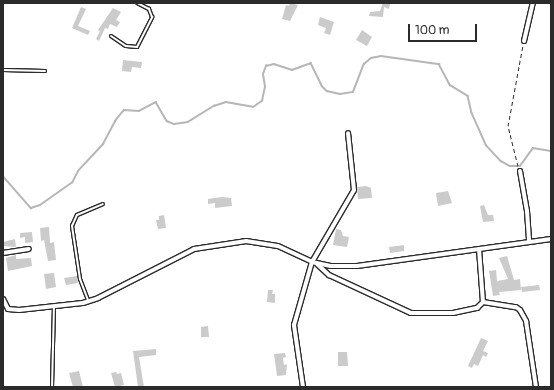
<!DOCTYPE html>
<style>
body{margin:0}
#map{position:relative;width:554px;height:390px;overflow:hidden;background:#fff;font-family:Pangolin,sans-serif}
div>[style]{position:absolute}
.stream>*{height:1.5px;margin:-0.75px;padding:0 0.75px;transform-origin:0.75px;border-radius:0.75px;background:#b6b6b6}
.building>*{inset:0;background:#cbcbcb}
.path>*{height:1px;margin-top:-0.5px;transform-origin:0;background:repeating-linear-gradient(90deg,#2b2b2b 0 4px,transparent 0 7px)}
.roads{filter:drop-shadow(1px 0 #2b2b2b) drop-shadow(-1px 0 #2b2b2b) drop-shadow(0 1px #2b2b2b) drop-shadow(0 -1px #2b2b2b)}
.lane>*{height:2px;margin:-1px;padding:0 1px;transform-origin:1px;border-radius:1px;background:#fff}
.street>*{height:4px;margin:-2px;padding:0 2px;transform-origin:2px;border-radius:2px;background:#fff}
span{translate:-50% -50%;white-space:nowrap;text-align:center;line-height:1.15;-webkit-text-stroke:4px #fff;paint-order:stroke}
.frame{position:absolute;inset:0;border:4px solid #2b2b2b;pointer-events:none}
.scale{position:absolute;left:408px;top:24px;width:69px;height:18px;box-sizing:border-box;border:2px solid #2b2b2b;border-top:0;padding-left:5px;font-size:12px;line-height:14px;white-space:nowrap;color:#2b2b2b;-webkit-text-stroke:3px #fff;paint-order:stroke}
</style>
<div id="map">
<div class="stream">
<i style="left:3px;top:176px;width:43px;rotate:48.8deg"></i>
<i style="left:31px;top:208px;width:9px;rotate:-18deg"></i>
<i style="left:40px;top:205px;width:39px;rotate:-35deg"></i>
<i style="left:72px;top:183px;width:13px;rotate:-63deg"></i>
<i style="left:78px;top:171px;width:37px;rotate:-47deg"></i>
<i style="left:103px;top:144px;width:26px;rotate:-62deg"></i>
<i style="left:115px;top:121px;width:14px;rotate:-51deg"></i>
<i style="left:124px;top:110px;width:15px;rotate:4deg"></i>
<i style="left:139px;top:111px;width:19px;rotate:-28deg"></i>
<i style="left:156px;top:102px;width:22px;rotate:60deg"></i>
<i style="left:167px;top:121px;width:8px;rotate:23deg"></i>
<i style="left:174px;top:124px;width:14px;rotate:-8deg"></i>
<i style="left:188px;top:122px;width:31px;rotate:-32deg"></i>
<i style="left:214px;top:106px;width:13px;rotate:-18deg"></i>
<i style="left:226px;top:102px;width:27px;rotate:10deg"></i>
<i style="left:253px;top:107px;width:11px;rotate:-34deg"></i>
<i style="left:262px;top:101px;width:14px;rotate:-78deg"></i>
<i style="left:265px;top:87px;width:13px;rotate:-99deg"></i>
<i style="left:263px;top:74px;width:9px;rotate:-69deg"></i>
<i style="left:266px;top:66px;width:8px;rotate:-14deg"></i>
<i style="left:274px;top:64px;width:19px;rotate:18deg"></i>
<i style="left:292px;top:70px;width:20px;rotate:-20deg"></i>
<i style="left:311px;top:63px;width:25px;rotate:64deg"></i>
<i style="left:322px;top:86px;width:7px;rotate:45deg"></i>
<i style="left:327px;top:91px;width:13px;rotate:13deg"></i>
<i style="left:340px;top:94px;width:13px;rotate:-9deg"></i>
<i style="left:353px;top:92px;width:30px;rotate:-69deg"></i>
<i style="left:364px;top:64px;width:9px;rotate:-41deg"></i>
<i style="left:371px;top:58px;width:10px;rotate:-11deg"></i>
<i style="left:381px;top:56px;width:59px;rotate:7.9deg"></i>
<i style="left:439px;top:64px;width:24px;rotate:62deg"></i>
<i style="left:450px;top:85px;width:21px;rotate:31deg"></i>
<i style="left:468px;top:96px;width:17px;rotate:77deg"></i>
<i style="left:472px;top:113px;width:35px;rotate:66deg"></i>
<i style="left:486px;top:145px;width:22px;rotate:47deg"></i>
<i style="left:501px;top:161px;width:10px;rotate:29deg"></i>
<i style="left:510px;top:166px;width:10px"></i>
<i style="left:520px;top:166px;width:22px;rotate:-54deg"></i>
<i style="left:533px;top:148px;width:18px;rotate:9deg"></i>
</div>
<div class="building">
<i style="clip-path:polygon(290px 3px,298px 5px,290px 21px,282px 19px,286px 5px,289px 6px)"></i>
<i style="clip-path:polygon(383px 3px,390px 4px,389px 9px,384px 7px,383px 17px,369px 16px,370px 12px,380px 11px)"></i>
<i style="clip-path:polygon(81px 7px,86px 9px,78px 26px,90px 31px,88px 35px,72px 28px)"></i>
<i style="clip-path:polygon(113px 8px,121px 12px,116px 20px,120px 22px,117px 27px,110px 24px,108px 29px,105px 28px,99px 41px,96px 39px,100px 31px,98px 30px)"></i>
<i style="clip-path:polygon(320px 17px,334px 22px,330px 35px,324px 33px,326px 28px,318px 25px)"></i>
<i style="clip-path:polygon(362px 30px,372px 37px,367px 46px,356px 40px)"></i>
<i style="clip-path:polygon(123px 60px,142px 62px,141px 68px,132px 67px,131px 72px,122px 71px)"></i>
<i style="clip-path:polygon(366px 186px,371px 188px,372px 198px,358px 199px,357px 187px)"></i>
<i style="clip-path:polygon(448px 191px,452px 203px,438px 206px,436px 193px)"></i>
<i style="clip-path:polygon(222px 197px,231px 198px,232px 206px,215px 208px,215px 203px,208px 204px,208px 199px)"></i>
<i style="clip-path:polygon(484px 205px,488px 215px,493px 215px,494px 221px,483px 222px,480px 206px)"></i>
<i style="clip-path:polygon(164px 215px,166px 228px,158px 229px,156px 220px,159px 220px,159px 216px)"></i>
<i style="clip-path:polygon(49px 227px,50px 243px,54px 242px,56px 260px,48px 261px,44px 240px,41px 241px,40px 228px)"></i>
<i style="clip-path:polygon(336px 229px,341px 230px,343px 236px,349px 237px,347px 247px,333px 245px)"></i>
<i style="clip-path:polygon(32px 232px,33px 242px,25px 243px,25px 237px,20px 238px,20px 233px)"></i>
<i style="clip-path:polygon(15px 239px,16px 247px,3px 246px,3px 242px)"></i>
<i style="clip-path:polygon(404px 245px,404px 251px,390px 253px,389px 247px)"></i>
<i style="clip-path:polygon(16px 255px,16px 259px,31px 258px,32px 266px,8px 271px,6px 258px)"></i>
<i style="clip-path:polygon(507px 256px,514px 280px,520px 279px,521px 290px,499px 292px,500px 295px,493px 296px,489px 271px,496px 270px,497px 281px,508px 279px,499px 258px)"></i>
<i style="clip-path:polygon(54px 273px,56px 287px,46px 289px,44px 274px)"></i>
<i style="clip-path:polygon(77px 276px,78px 283px,66px 285px,64px 278px)"></i>
<i style="clip-path:polygon(539px 285px,540px 290px,522px 292px,521px 287px)"></i>
<i style="clip-path:polygon(268px 290px,273px 290px,272px 294px,275px 294px,275px 303px,267px 302px)"></i>
<i style="clip-path:polygon(208px 326px,209px 337px,201px 337px,201px 327px)"></i>
<i style="clip-path:polygon(481px 338px,488px 341px,483px 351px,488px 353px,486px 357px,483px 355px,478px 366px,474px 364px,472px 368px,468px 366px)"></i>
<i style="clip-path:polygon(156px 349px,156px 355px,139px 357px,144px 387px,138px 387px,133px 351px)"></i>
<i style="clip-path:polygon(338px 352px,347px 352px,348px 366px,338px 366px)"></i>
<i style="clip-path:polygon(285px 353px,286px 357px,283px 358px,284px 365px,287px 364px,286px 375px,277px 376px,274px 354px)"></i>
<i style="clip-path:polygon(79px 371px,83px 387px,73px 387px,69px 373px)"></i>
<i style="clip-path:polygon(116px 372px,117px 374px,121px 373px,124px 385px,115px 387px,111px 373px)"></i>
</div>
<div class="path">
<i style="left:518px;top:166px;width:41px;rotate:-104deg"></i>
<i style="left:508px;top:126px;width:82px;rotate:-79.5deg"></i>
</div>
<div class="roads">
<div class="lane">
<i style="left:111px;top:36px;width:18px;rotate:34deg"></i>
<i style="left:126px;top:46px;width:11px;rotate:5deg"></i>
<i style="left:137px;top:47px;width:34px;rotate:-63deg"></i>
<i style="left:152px;top:17px;width:9px;rotate:-111deg"></i>
<i style="left:149px;top:9px;width:13px;rotate:-153deg"></i>
<i style="left:3px;top:70px;width:42px;rotate:1.4deg"></i>
<i style="left:88px;top:300px;width:22px;rotate:-111deg"></i>
<i style="left:80px;top:279px;width:54px;rotate:-98.6deg"></i>
<i style="left:72px;top:226px;width:12px;rotate:-66deg"></i>
<i style="left:77px;top:215px;width:28px;rotate:-23deg"></i>
<i style="left:52px;top:387px;width:81px;rotate:-88.6deg"></i>
</div>
<div class="street">
<i style="left:524px;top:41px;width:39px;rotate:-77deg"></i>
<i style="left:520px;top:171px;width:41px;rotate:80.1deg"></i>
<i style="left:527px;top:211px;width:31px;rotate:86deg"></i>
<i style="left:479px;top:249px;width:53px;rotate:85.7deg"></i>
<i style="left:483px;top:302px;width:33px;rotate:9deg"></i>
<i style="left:516px;top:307px;width:5px;rotate:37deg"></i>
<i style="left:520px;top:310px;width:13px;rotate:61deg"></i>
<i style="left:526px;top:321px;width:67px;rotate:81.4deg"></i>
<i style="left:3px;top:253px;width:26px;rotate:-9deg"></i>
<i style="left:316px;top:263px;width:18px;rotate:43deg"></i>
<i style="left:329px;top:275px;width:90px;rotate:24.9deg"></i>
<i style="left:411px;top:313px;width:42px"></i>
<i style="left:453px;top:313px;width:25px;rotate:-12deg"></i>
<i style="left:477px;top:308px;width:8px;rotate:-45deg"></i>
<i style="left:3px;top:299px;width:11px;rotate:63deg"></i>
<i style="left:8px;top:309px;width:11px;rotate:5deg"></i>
<i style="left:19px;top:310px;width:64px;rotate:-6.2deg"></i>
<i style="left:83px;top:303px;width:16px;rotate:-18deg"></i>
<i style="left:98px;top:298px;width:108px;rotate:-27deg"></i>
<i style="left:194px;top:249px;width:53px;rotate:-8.7deg"></i>
<i style="left:246px;top:241px;width:32px;rotate:9deg"></i>
<i style="left:278px;top:246px;width:38px;rotate:25deg"></i>
<i style="left:312px;top:262px;width:19px;rotate:12deg"></i>
<i style="left:331px;top:266px;width:26px"></i>
<i style="left:357px;top:266px;width:196px;rotate:-7.9deg"></i>
<i style="left:303px;top:387px;width:63px;rotate:-98.3deg"></i>
<i style="left:294px;top:325px;width:66px;rotate:-74.1deg"></i>
<i style="left:312px;top:262px;width:83px;rotate:-59.7deg"></i>
<i style="left:354px;top:190px;width:57px;rotate:-96deg"></i>
</div>
</div>
<div class="frame"></div>
<div class="scale">100 m</div>
</div>
